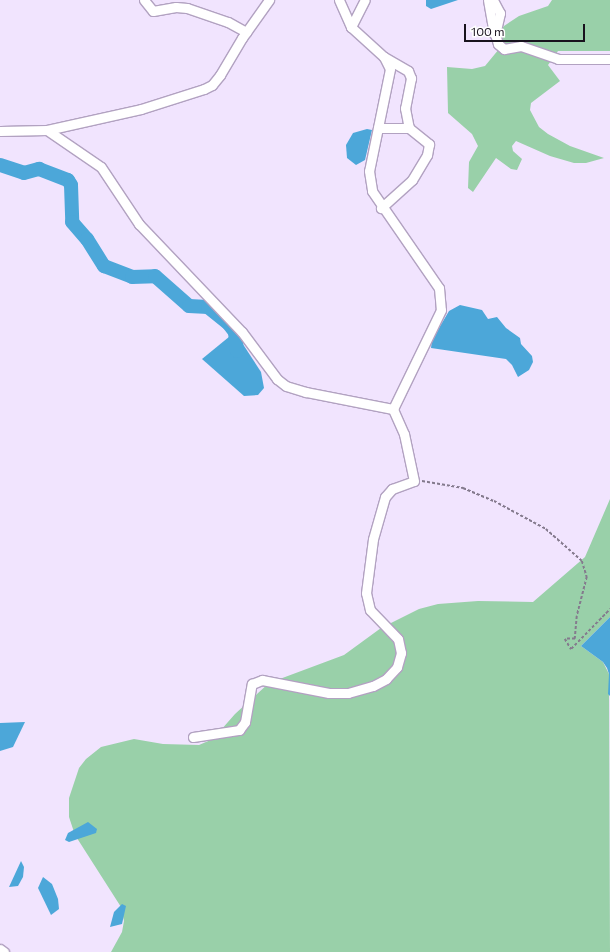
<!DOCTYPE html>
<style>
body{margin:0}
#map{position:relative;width:610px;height:952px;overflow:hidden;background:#f1e4fe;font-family:Commissioner,sans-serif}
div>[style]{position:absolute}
.green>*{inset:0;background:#99d0a9}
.water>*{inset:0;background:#4ca7d9}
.river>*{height:14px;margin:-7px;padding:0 7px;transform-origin:7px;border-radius:7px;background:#4ca7d9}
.path>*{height:1.5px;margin-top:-0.75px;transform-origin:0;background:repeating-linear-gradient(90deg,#847a8d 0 3px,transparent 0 5px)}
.roads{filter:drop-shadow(1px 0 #b2a2c1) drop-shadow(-1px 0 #b2a2c1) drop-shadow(0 1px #b2a2c1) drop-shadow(0 -1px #b2a2c1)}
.minor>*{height:9px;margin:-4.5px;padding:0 4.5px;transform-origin:4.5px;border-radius:4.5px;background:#fff}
span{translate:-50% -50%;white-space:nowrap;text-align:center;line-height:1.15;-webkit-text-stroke:3px #fff;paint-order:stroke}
.scale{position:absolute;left:464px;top:24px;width:121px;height:18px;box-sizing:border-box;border:2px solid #18121d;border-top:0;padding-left:5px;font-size:12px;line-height:14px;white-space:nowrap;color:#18121d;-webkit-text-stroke:3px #fff;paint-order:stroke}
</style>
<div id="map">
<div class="green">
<i style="clip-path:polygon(552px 0,610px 0,610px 51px,558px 51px,548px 65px,560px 81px,531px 103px,530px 110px,539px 127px,548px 134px,570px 146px,604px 158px,586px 163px,574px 163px,550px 156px,516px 141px,512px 146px,513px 151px,522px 159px,517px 170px,511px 169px,496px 158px,473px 192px,468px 188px,469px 162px,478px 146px,472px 134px,448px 113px,447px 67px,472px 69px,485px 66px,504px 43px,500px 31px,504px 26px,519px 16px,548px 6px)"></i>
<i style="clip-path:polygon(610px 499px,610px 617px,581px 646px,603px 662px,609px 674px,610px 952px,111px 952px,122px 932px,124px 921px,121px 907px,75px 835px,69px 817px,69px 798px,79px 768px,86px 759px,101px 747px,134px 739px,163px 744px,199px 745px,213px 739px,235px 714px,269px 683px,344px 655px,381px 628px,419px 609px,438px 604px,478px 601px,533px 602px,585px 557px)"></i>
</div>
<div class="water">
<i style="clip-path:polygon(426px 0,458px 0,431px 9px,426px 6px)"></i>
<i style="clip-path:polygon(367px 129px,372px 130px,365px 160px,356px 165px,347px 158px,346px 145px,353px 133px)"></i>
<i style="clip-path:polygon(460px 305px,482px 310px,488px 319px,497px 317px,506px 328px,520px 338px,521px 344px,532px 356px,533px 362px,529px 370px,518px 377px,512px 365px,506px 359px,431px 348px,432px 340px,449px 311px)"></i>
<i style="clip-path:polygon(235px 332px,261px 372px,264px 388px,258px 395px,244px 396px,202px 359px)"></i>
<i style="clip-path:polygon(610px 617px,610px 696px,608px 694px,609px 674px,607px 668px,603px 662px,581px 646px)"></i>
<i style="clip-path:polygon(25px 722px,13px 747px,0 751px,0 723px)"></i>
<i style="clip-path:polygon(88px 822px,97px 829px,96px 833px,69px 842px,65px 840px,68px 833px)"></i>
<i style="clip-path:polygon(21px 861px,24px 867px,23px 877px,18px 886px,9px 887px)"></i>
<i style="clip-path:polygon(43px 877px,52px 884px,58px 899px,59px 909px,51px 915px,38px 888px)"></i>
<i style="clip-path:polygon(122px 904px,126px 906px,122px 924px,110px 927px,114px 912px)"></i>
</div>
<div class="river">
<i style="left:0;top:165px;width:25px;rotate:18deg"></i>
<i style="left:24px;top:173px;width:16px;rotate:-15deg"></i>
<i style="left:39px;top:169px;width:31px;rotate:21deg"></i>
<i style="left:68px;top:180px;width:6px;rotate:59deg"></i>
<i style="left:71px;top:185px;width:37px;rotate:88deg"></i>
<i style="left:72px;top:222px;width:23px;rotate:49deg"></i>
<i style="left:87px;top:239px;width:32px;rotate:58deg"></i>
<i style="left:104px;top:266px;width:30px;rotate:21deg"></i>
<i style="left:132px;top:277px;width:23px;rotate:-2deg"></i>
<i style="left:155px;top:276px;width:45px;rotate:41.4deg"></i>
<i style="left:189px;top:306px;width:19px;rotate:3deg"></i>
<i style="left:208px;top:307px;width:26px;rotate:39deg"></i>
<i style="left:228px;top:323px;width:11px;rotate:52deg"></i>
<i style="left:235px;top:332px;width:19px;rotate:84deg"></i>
</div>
<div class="path">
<i style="left:422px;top:481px;width:42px;rotate:9.7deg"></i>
<i style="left:463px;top:488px;width:34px;rotate:23deg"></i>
<i style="left:494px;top:501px;width:59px;rotate:28.3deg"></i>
<i style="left:546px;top:529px;width:48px;rotate:41.6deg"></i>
<i style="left:582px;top:561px;width:17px;rotate:73deg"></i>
<i style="left:587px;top:577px;width:40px;rotate:104.4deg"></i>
<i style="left:577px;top:616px;width:23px;rotate:95deg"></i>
<i style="left:575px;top:639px;width:10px;rotate:180deg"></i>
<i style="left:565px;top:639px;width:12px;rotate:59deg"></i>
<i style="left:571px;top:649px;width:56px;rotate:-45.7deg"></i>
</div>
<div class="roads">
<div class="minor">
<i style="left:144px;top:0;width:14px;rotate:51deg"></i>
<i style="left:153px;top:11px;width:23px;rotate:-10deg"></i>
<i style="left:176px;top:7px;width:11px;rotate:5deg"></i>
<i style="left:187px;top:8px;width:43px;rotate:18.9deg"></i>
<i style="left:228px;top:22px;width:21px;rotate:29deg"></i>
<i style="left:339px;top:0;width:30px;rotate:66deg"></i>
<i style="left:351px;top:27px;width:45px;rotate:42.3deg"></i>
<i style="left:384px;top:57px;width:13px;rotate:63deg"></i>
<i style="left:390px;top:69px;width:104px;rotate:101.6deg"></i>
<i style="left:369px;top:171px;width:20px;rotate:81deg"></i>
<i style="left:372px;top:191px;width:118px;rotate:55.4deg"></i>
<i style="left:439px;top:288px;width:22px;rotate:85deg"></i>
<i style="left:441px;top:310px;width:110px;rotate:115.9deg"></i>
<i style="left:488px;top:0;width:34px;rotate:80deg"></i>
<i style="left:493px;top:0;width:15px;rotate:62deg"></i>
<i style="left:500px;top:13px;width:22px;rotate:103deg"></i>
<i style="left:495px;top:34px;width:10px;rotate:73deg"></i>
<i style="left:498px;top:44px;width:8px;rotate:40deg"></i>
<i style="left:504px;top:49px;width:17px;rotate:-10deg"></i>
<i style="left:521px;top:46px;width:39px;rotate:19deg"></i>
<i style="left:558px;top:59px;width:52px"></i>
<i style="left:351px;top:27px;width:30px;rotate:-63deg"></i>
<i style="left:384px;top:57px;width:28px;rotate:30deg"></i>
<i style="left:408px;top:71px;width:8px;rotate:67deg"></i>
<i style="left:411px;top:78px;width:31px;rotate:101deg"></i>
<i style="left:405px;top:108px;width:20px;rotate:79deg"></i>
<i style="left:378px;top:128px;width:31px"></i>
<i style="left:409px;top:128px;width:26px;rotate:39deg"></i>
<i style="left:429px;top:144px;width:11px;rotate:100deg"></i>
<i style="left:427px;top:155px;width:29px;rotate:121deg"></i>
<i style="left:412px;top:180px;width:42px;rotate:137.9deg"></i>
<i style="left:47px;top:130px;width:65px;rotate:34.4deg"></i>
<i style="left:101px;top:167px;width:69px;rotate:56.3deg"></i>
<i style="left:139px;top:224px;width:149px;rotate:46.4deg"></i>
<i style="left:242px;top:332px;width:59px;rotate:53.3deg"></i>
<i style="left:277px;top:379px;width:11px;rotate:38deg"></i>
<i style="left:286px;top:386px;width:21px;rotate:17deg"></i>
<i style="left:306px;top:392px;width:89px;rotate:11.1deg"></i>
<i style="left:0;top:131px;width:47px;rotate:-1.2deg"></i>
<i style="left:47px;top:130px;width:96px;rotate:-12.6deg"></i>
<i style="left:141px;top:109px;width:66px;rotate:-17.6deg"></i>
<i style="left:204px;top:89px;width:9px;rotate:-27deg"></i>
<i style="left:212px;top:85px;width:13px;rotate:-51deg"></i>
<i style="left:220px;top:75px;width:43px;rotate:-59.3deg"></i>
<i style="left:242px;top:38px;width:47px;rotate:-54.6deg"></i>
<i style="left:193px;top:737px;width:47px;rotate:-8.7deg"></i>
<i style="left:239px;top:730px;width:10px;rotate:-53deg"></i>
<i style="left:245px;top:722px;width:39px;rotate:-80deg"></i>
<i style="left:252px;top:684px;width:11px;rotate:-22deg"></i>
<i style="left:262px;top:680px;width:68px;rotate:11deg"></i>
<i style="left:329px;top:693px;width:19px"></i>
<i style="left:348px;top:693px;width:26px;rotate:-16deg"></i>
<i style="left:373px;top:686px;width:15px;rotate:-28deg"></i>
<i style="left:386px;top:679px;width:16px;rotate:-47deg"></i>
<i style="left:397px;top:667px;width:15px;rotate:-74deg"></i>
<i style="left:401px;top:653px;width:14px;rotate:-102deg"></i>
<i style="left:398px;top:639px;width:40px;rotate:-134deg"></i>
<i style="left:370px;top:610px;width:17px;rotate:-103deg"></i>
<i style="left:366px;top:593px;width:54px;rotate:-82.6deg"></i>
<i style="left:373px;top:539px;width:44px;rotate:-74.1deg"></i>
<i style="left:385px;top:497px;width:11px;rotate:-49deg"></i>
<i style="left:392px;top:489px;width:23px;rotate:-20deg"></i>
<i style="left:414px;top:481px;width:48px;rotate:-102deg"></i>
<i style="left:404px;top:434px;width:27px;rotate:-114deg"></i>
<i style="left:0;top:949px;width:5px;rotate:37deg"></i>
</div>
</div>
<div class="scale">100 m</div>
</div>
